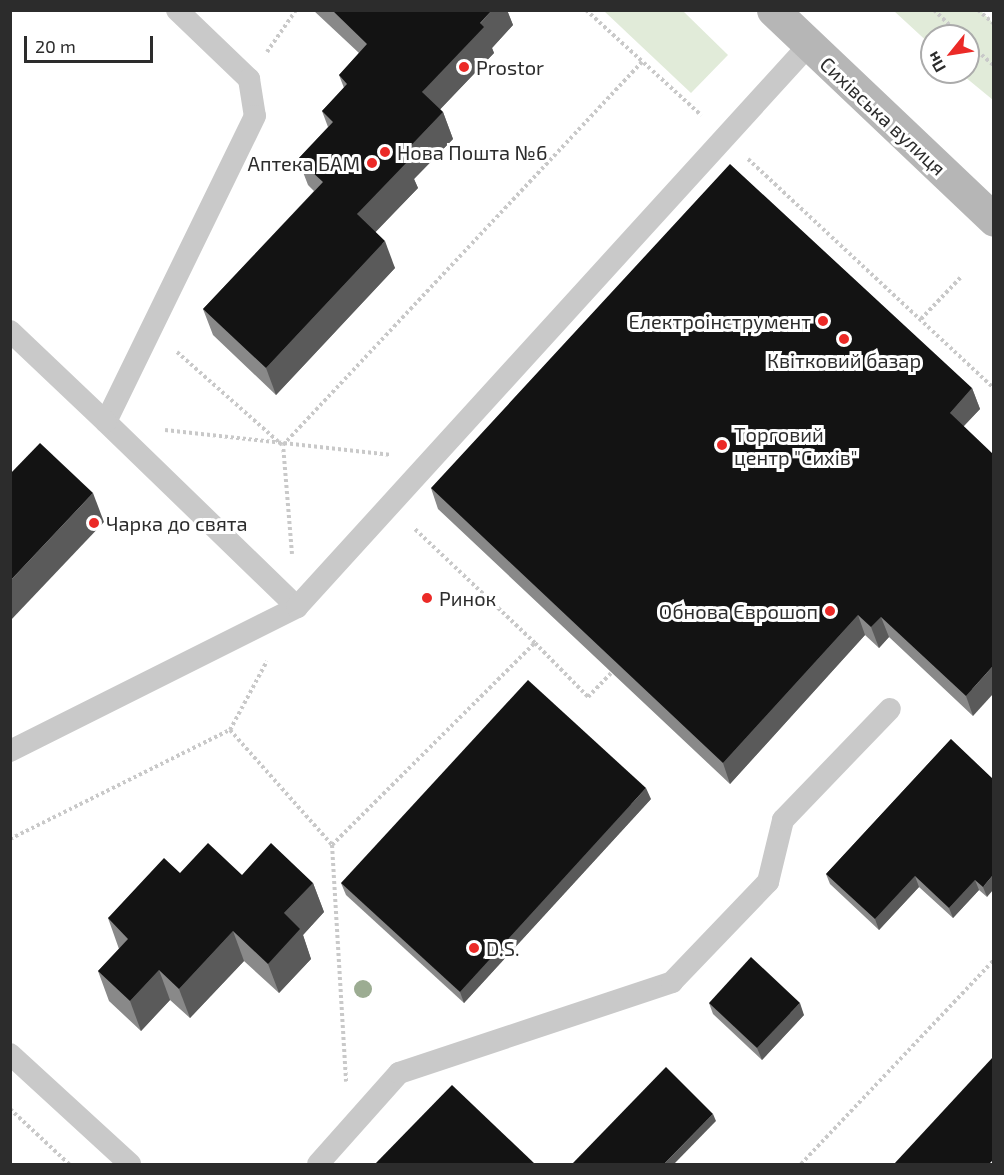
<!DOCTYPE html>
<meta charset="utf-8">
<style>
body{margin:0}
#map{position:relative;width:1004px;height:1175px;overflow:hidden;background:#fff;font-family:"Exo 2",sans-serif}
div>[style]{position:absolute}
.green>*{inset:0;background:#e1ebd9}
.path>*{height:4px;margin-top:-2px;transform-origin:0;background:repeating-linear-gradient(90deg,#c9c9c9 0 3px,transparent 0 6px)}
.lane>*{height:22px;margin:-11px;padding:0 11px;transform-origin:11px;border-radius:11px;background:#c9c9c9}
.secondary>*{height:33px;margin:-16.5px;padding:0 16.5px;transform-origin:16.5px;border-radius:16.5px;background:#b6b6b6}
.trees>*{width:18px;height:18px;margin:-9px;border-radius:50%;background:#9cac92}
.wall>*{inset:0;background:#898989}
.shaded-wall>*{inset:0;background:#5a5a5a}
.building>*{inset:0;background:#131313}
.dots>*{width:16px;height:16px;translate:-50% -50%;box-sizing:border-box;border:3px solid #fff;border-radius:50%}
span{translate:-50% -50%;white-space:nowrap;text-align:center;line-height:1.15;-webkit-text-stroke:6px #fff;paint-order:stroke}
.poi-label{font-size:20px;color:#2c2c2c}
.left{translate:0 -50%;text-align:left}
.right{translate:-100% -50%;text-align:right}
.street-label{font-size:20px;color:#2c2c2c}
.frame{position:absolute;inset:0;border:12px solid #2c2c2c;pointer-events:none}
.north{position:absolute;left:920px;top:24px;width:60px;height:60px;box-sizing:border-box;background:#fff;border:2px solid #ababab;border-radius:50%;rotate:240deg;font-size:16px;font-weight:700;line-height:24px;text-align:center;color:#2c2c2c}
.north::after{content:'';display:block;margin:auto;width:21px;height:27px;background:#eb2a27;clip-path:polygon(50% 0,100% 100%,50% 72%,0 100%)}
.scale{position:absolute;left:24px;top:36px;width:129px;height:27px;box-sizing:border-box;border:3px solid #2c2c2c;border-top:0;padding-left:8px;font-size:18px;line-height:21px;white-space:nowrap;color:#2c2c2c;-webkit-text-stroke:4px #fff;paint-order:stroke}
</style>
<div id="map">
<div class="green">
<i style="clip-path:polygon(604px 11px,683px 11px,728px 55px,691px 93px)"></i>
<i style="clip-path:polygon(894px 11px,981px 11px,993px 23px,993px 100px,959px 72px,968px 72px,968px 36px,932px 36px,932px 46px)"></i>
</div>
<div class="path">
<i style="left:586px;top:10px;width:156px;rotate:42.4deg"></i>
<i style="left:934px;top:10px;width:37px;rotate:44deg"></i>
<i style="left:978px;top:10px;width:21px;rotate:41deg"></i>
<i style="left:968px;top:43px;width:35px;rotate:41deg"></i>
<i style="left:267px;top:52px;width:51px;rotate:-55.4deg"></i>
<i style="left:748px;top:159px;width:336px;rotate:43deg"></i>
<i style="left:921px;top:319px;width:58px;rotate:-46.4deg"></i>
<i style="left:177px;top:352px;width:140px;rotate:41.5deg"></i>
<i style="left:165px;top:430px;width:226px;rotate:6.3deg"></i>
<i style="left:292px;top:554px;width:109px;rotate:-94.7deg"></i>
<i style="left:283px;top:445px;width:525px;rotate:-46.85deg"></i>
<i style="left:535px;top:643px;width:76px;rotate:45.5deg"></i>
<i style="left:588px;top:697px;width:37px;rotate:-46deg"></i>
<i style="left:230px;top:730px;width:154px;rotate:48.4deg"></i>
<i style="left:332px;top:845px;width:237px;rotate:86.6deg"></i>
<i style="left:10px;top:839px;width:246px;rotate:-26.4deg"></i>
<i style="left:230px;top:730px;width:78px;rotate:-61.8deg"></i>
<i style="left:332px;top:845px;width:286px;rotate:-44.9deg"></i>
<i style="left:535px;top:643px;width:166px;rotate:-136.5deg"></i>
<i style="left:10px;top:1109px;width:81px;rotate:43deg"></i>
<i style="left:801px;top:1164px;width:281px;rotate:-46.6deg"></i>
</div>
<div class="lane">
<i style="left:177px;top:10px;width:100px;rotate:43.8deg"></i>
<i style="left:249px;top:79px;width:37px;rotate:81deg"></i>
<i style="left:255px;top:116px;width:340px;rotate:116deg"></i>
<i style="left:106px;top:422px;width:266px;rotate:44.1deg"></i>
<i style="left:10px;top:331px;width:132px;rotate:43.5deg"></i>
<i style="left:10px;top:751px;width:321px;rotate:-26.6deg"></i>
<i style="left:297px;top:607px;width:759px;rotate:-47.67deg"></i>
<i style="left:10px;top:1054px;width:163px;rotate:42.5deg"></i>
<i style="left:318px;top:1164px;width:122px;rotate:-48.3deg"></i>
<i style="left:399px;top:1073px;width:288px;rotate:-18.4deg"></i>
<i style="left:672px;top:982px;width:139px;rotate:-46.2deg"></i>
<i style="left:768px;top:882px;width:64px;rotate:-76.4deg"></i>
<i style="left:783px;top:820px;width:154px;rotate:-46.1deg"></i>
</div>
<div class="secondary">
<i style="left:773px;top:10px;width:305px;rotate:43.5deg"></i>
</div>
<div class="trees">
<i style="left:363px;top:989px"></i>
</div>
<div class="wall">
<i style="clip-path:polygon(313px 10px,507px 10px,513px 25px,492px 48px,494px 53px,440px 109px,443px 112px,453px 139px,414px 179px,418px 188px,375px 232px,395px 268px,276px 395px,213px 335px,203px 309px,314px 191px,308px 185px,298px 159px,328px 127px,322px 111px,344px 88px,339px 75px,359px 53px)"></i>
<i style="clip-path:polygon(972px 388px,980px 409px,964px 426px,973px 716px,889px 637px,879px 648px,865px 635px,730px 784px,438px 509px,431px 488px)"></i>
<i style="clip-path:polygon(951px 739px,987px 897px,979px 890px,953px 918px,919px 887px,879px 930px,830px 884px,826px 874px)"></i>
<i style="clip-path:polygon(651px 799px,464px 1003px,346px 895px,341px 883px)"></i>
<i style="clip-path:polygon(180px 873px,242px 875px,313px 883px,324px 912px,303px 935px,311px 959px,279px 993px,244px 961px,190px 1018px,170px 1000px,141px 1031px,109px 1001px,98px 971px,119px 949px,108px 918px)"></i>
<i style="clip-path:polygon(709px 1003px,804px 1015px,762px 1060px,713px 1014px)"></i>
</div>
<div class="shaded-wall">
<i style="clip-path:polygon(492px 10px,507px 10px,513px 25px,492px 48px,494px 53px,431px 119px,422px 92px)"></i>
<i style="clip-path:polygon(443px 112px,453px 139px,414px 179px,418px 188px,367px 241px,357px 214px,401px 156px)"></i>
<i style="clip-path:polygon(385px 241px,395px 268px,276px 395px,266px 368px)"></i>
<i style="clip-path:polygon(972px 388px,980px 409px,957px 433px,950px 413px)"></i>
<i style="clip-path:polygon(93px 493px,104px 522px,10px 621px,10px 581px)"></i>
<i style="clip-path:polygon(858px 615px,865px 635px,730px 784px,723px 763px)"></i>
<i style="clip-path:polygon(881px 617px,889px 637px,879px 648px,871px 627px)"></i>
<i style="clip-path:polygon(993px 666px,993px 694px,973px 716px,966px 696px)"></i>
<i style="clip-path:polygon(646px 788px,651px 799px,464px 1003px,460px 992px)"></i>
<i style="clip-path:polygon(993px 875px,993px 890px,987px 897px,983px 887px)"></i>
<i style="clip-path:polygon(915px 876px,919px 887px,879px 930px,875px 919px)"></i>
<i style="clip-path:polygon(975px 880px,979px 890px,953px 918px,949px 908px)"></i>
<i style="clip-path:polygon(313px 883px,324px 912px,303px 935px,311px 959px,279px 993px,268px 964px,284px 913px)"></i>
<i style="clip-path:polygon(233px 931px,244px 961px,190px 1018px,179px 989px)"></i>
<i style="clip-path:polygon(159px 970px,170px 1000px,141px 1031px,130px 1001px)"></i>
<i style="clip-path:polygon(800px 1003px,804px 1015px,762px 1060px,757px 1048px)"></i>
<i style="clip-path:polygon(713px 1114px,716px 1121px,674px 1164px,664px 1164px)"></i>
</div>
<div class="building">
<i style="clip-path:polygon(332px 10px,492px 10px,480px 23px,484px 27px,422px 92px,443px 112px,401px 156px,408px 161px,357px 214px,385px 241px,266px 368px,203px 309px,323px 182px,298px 159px,333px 122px,322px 111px,347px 84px,339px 75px,367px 44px)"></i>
<i style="clip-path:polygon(730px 164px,972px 388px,950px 413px,993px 454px,993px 666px,966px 696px,881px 617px,871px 627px,858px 615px,723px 763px,431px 488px)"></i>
<i style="clip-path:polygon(40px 443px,93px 493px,10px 581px,10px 474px)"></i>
<i style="clip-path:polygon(528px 680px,646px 788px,460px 992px,341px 883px)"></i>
<i style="clip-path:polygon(951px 739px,993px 779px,993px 875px,983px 887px,975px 880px,949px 908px,915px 876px,875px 919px,826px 874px)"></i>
<i style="clip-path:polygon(208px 843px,242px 875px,271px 843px,313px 883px,284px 913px,300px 929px,268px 964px,233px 931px,179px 989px,159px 970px,130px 1001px,98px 971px,128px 939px,108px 918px,164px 858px,180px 873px)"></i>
<i style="clip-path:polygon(751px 957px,800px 1003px,757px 1048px,709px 1003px)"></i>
<i style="clip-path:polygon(993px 1057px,993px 1160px,989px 1164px,894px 1164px)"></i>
<i style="clip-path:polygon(666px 1067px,713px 1114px,664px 1164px,572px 1164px)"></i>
<i style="clip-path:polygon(452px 1085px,535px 1164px,375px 1164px)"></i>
</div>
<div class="dots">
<i style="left:464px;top:67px;background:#eb2a27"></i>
<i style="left:385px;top:152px;background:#eb2a27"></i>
<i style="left:372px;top:163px;background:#eb2a27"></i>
<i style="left:823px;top:321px;background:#eb2a27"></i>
<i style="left:844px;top:339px;background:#eb2a27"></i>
<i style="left:722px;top:445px;background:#eb2a27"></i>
<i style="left:94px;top:523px;background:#eb2a27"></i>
<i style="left:427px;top:598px;background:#eb2a27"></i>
<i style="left:830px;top:611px;background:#eb2a27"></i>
<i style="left:474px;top:948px;background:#eb2a27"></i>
</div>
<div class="poi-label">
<span class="left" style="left:476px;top:67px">Prostor</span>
<span class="left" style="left:397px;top:152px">Нова Пошта №6</span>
<span class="right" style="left:360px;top:163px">Аптека БАМ</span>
<span class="right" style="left:811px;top:321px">Електроінструмент</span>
<span style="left:844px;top:360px">Квітковий базар</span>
<span class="left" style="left:734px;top:446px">Tорговий<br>центр "Сихів"</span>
<span class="left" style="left:106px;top:523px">Чарка до свята</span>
<span class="left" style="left:439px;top:598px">Ринок</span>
<span class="right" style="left:818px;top:611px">Обнова Єврошоп</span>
<span class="left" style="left:486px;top:948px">D.S.</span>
</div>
<div class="street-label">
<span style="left:883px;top:116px;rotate:43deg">Сихівська вулиця</span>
</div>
<div class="frame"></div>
<div class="north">Пн</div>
<div class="scale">20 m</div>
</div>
